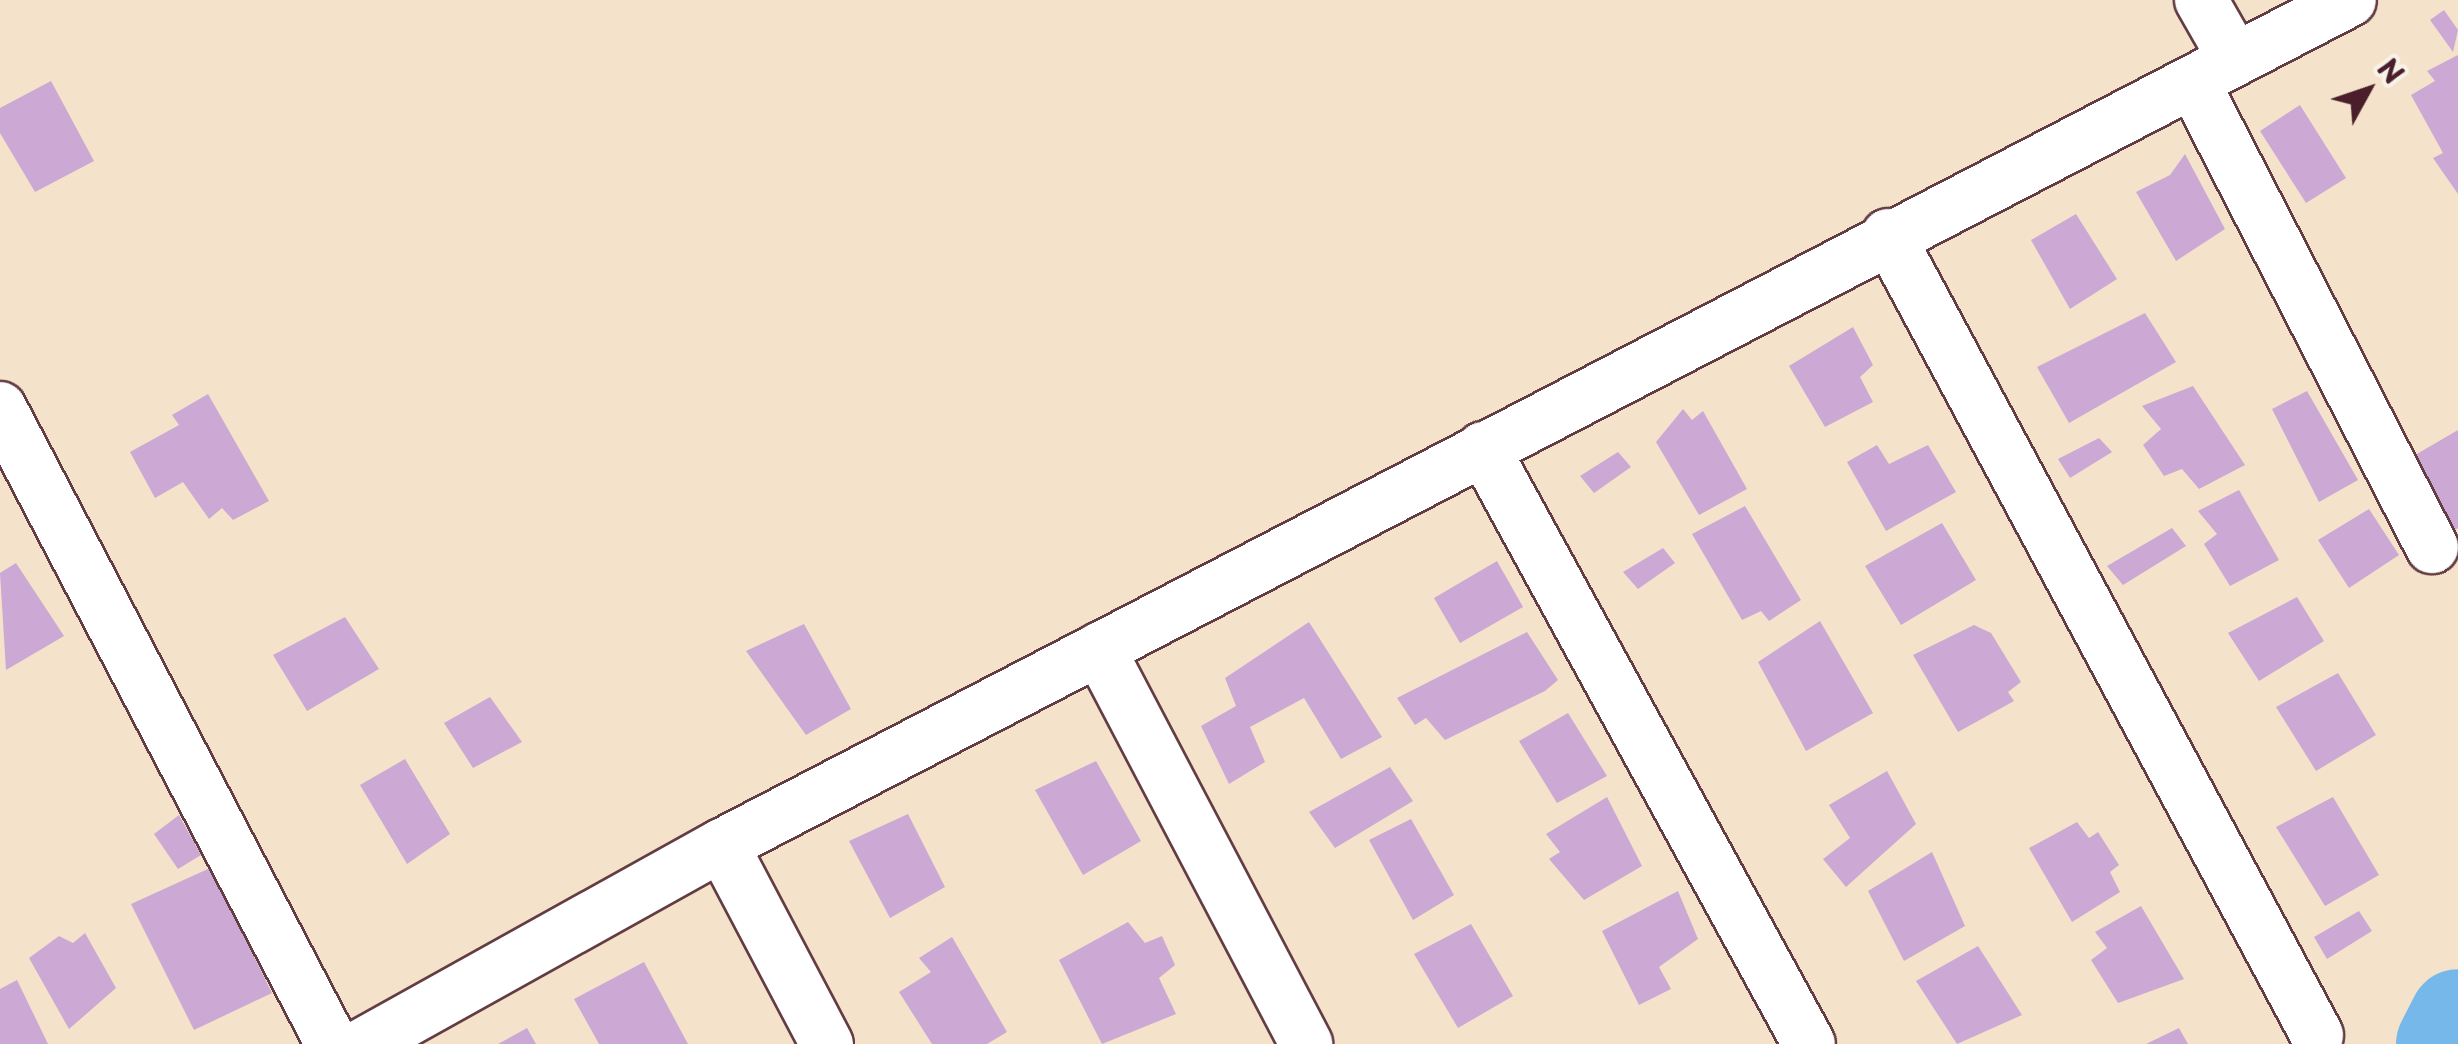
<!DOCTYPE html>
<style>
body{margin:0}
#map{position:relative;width:2458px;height:1044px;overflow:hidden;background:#f4e3ca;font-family:"Playpen Sans",sans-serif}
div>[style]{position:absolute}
.river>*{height:98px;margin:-49px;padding:0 49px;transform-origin:49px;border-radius:49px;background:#77b8eb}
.building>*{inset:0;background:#cca8d5}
.roads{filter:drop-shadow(2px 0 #643c43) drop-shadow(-2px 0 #643c43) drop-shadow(0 2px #643c43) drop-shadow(0 -2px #643c43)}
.minor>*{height:52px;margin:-26px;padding:0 26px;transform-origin:26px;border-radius:26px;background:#fff}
span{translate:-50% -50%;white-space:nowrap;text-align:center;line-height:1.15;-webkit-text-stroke:10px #f7f3e8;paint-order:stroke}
.north{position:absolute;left:2318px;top:40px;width:100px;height:100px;-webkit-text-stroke:8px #f7f3e8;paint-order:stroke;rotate:50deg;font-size:28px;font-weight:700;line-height:40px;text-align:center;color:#4a1f2b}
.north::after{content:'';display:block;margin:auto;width:35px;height:45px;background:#4a1f2b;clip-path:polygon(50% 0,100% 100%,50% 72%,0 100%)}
</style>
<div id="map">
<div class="river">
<i style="left:2445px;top:1044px;width:29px;rotate:-63deg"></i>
</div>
<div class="building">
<i style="clip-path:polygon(2444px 10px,2458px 30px,2453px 52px,2430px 20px)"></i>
<i style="clip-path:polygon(2458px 55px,2458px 194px,2433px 158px,2443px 153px,2411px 95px,2435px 81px,2427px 71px)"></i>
<i style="clip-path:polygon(51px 81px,94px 161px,35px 192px,0 133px,0 108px)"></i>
<i style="clip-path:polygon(2300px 105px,2346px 178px,2306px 203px,2260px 131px)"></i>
<i style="clip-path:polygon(2185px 154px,2225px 229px,2176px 261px,2136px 192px,2170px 175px)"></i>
<i style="clip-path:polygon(2076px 214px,2117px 279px,2070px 309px,2031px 240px)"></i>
<i style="clip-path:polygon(2145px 313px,2176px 362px,2069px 423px,2037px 367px)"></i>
<i style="clip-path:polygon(1853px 327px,1873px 365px,1860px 377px,1873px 402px,1825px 427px,1789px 366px)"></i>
<i style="clip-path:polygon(2193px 386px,2245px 465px,2199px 489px,2182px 469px,2164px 476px,2143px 445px,2161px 429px,2142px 406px)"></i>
<i style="clip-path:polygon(2307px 391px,2358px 480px,2319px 502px,2272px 409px)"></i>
<i style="clip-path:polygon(208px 394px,269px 501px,233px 520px,222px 508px,209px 519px,183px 482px,155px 498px,130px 452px,179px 425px,172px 415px)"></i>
<i style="clip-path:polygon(1683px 409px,1692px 420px,1703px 411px,1747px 489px,1699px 515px,1656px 442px)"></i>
<i style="clip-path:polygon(2458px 430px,2458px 528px,2453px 531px,2410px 458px)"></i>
<i style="clip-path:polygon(2099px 438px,2112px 452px,2070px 478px,2058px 459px)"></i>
<i style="clip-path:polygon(1877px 445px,1889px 464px,1928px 445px,1956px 492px,1886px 531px,1847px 462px)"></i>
<i style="clip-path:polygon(1618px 452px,1631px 467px,1594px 493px,1580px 476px)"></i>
<i style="clip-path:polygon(2239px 490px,2279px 560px,2230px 586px,2204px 544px,2217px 534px,2198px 511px)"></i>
<i style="clip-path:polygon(1745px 506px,1801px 600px,1769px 621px,1761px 611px,1742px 620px,1692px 534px)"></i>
<i style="clip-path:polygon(2369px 509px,2399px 555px,2349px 588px,2318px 540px)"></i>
<i style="clip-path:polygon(1942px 523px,1976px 580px,1901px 625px,1865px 566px)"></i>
<i style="clip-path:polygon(2172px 528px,2186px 546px,2123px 585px,2107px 566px)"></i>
<i style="clip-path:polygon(1663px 548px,1675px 563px,1638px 589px,1623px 572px)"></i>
<i style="clip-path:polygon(1497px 561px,1523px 607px,1460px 643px,1434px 598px)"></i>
<i style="clip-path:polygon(16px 563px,64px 636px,6px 670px,0 573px)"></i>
<i style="clip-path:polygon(2297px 597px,2324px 641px,2259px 681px,2228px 633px)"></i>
<i style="clip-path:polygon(345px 617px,379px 669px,307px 711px,273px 655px)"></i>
<i style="clip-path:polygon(1820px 621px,1873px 713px,1806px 751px,1758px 662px)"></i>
<i style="clip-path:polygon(1309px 622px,1382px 737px,1341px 759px,1304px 698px,1250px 727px,1265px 762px,1229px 784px,1201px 726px,1236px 706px,1225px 678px)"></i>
<i style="clip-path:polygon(804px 624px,851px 709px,806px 735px,746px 651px)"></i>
<i style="clip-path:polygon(1974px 625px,1991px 633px,2021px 682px,2008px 692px,2014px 701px,1958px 732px,1913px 655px)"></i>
<i style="clip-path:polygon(1527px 632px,1558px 680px,1545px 691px,1445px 740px,1426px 718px,1415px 725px,1397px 698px)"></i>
<i style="clip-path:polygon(2338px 673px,2376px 735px,2316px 771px,2276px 707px)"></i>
<i style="clip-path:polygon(490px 697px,522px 742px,473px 768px,444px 723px)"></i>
<i style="clip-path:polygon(1568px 713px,1607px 776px,1557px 803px,1519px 741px)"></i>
<i style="clip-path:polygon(405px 759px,450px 834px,407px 864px,360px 785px)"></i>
<i style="clip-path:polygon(1096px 761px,1141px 841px,1083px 875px,1035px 790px)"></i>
<i style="clip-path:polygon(1390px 767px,1413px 801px,1335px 848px,1309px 812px)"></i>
<i style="clip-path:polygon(1887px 771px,1916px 824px,1846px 887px,1823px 859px,1850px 838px,1829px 805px)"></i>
<i style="clip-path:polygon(1607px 797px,1642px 866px,1584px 900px,1549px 859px,1560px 852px,1546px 834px)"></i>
<i style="clip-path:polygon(2333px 797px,2379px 875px,2325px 906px,2276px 827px)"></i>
<i style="clip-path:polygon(908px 814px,945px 887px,890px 918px,849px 841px)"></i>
<i style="clip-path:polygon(179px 815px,201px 855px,178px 869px,154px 834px)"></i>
<i style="clip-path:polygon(1411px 819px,1454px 895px,1413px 920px,1369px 840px)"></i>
<i style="clip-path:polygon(2077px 822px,2089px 838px,2098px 832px,2119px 865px,2110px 872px,2120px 892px,2072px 922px,2029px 848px)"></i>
<i style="clip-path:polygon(1932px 852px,1965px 926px,1904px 961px,1868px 891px)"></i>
<i style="clip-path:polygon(210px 868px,272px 993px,194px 1030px,131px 904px)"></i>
<i style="clip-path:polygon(1678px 891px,1698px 939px,1659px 967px,1671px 989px,1639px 1005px,1602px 931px)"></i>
<i style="clip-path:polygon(2141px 906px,2184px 979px,2118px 1003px,2091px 960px,2107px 948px,2095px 932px)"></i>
<i style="clip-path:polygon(2359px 911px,2372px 931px,2327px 959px,2314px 937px)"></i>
<i style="clip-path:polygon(1128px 922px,1145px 943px,1162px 936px,1175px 965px,1159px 978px,1176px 1014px,1102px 1044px,1059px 960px)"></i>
<i style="clip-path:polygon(1471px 924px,1513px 996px,1458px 1028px,1414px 954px)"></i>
<i style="clip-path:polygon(85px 933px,116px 988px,69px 1029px,29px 958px,59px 936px,73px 943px)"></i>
<i style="clip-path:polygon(952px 937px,1007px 1032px,987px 1044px,932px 1044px,899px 992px,931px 972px,919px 958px)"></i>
<i style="clip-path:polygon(1978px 946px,2022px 1015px,1957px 1044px,1916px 981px)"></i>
<i style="clip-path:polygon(644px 962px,688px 1044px,599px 1044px,574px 999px)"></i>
<i style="clip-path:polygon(17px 980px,48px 1044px,0 1044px,0 989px)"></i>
<i style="clip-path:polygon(527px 1028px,536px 1044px,498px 1044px)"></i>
<i style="clip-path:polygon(2179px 1028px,2188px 1044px,2146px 1044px)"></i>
</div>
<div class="roads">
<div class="minor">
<i style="left:2201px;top:0;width:64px;rotate:60.3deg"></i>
<i style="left:2193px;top:82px;width:523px;rotate:62.8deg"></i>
<i style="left:1888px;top:235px;width:908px;rotate:61.8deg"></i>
<i style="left:0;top:408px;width:717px;rotate:62.43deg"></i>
<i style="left:1483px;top:448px;width:679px;rotate:61.32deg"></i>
<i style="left:1099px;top:649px;width:446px;rotate:62.3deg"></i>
<i style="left:722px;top:845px;width:225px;rotate:62.2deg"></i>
<i style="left:364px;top:1044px;width:410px;rotate:-29.1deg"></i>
<i style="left:722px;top:845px;width:1834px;rotate:-27.43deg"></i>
</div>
</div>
<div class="north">N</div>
</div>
